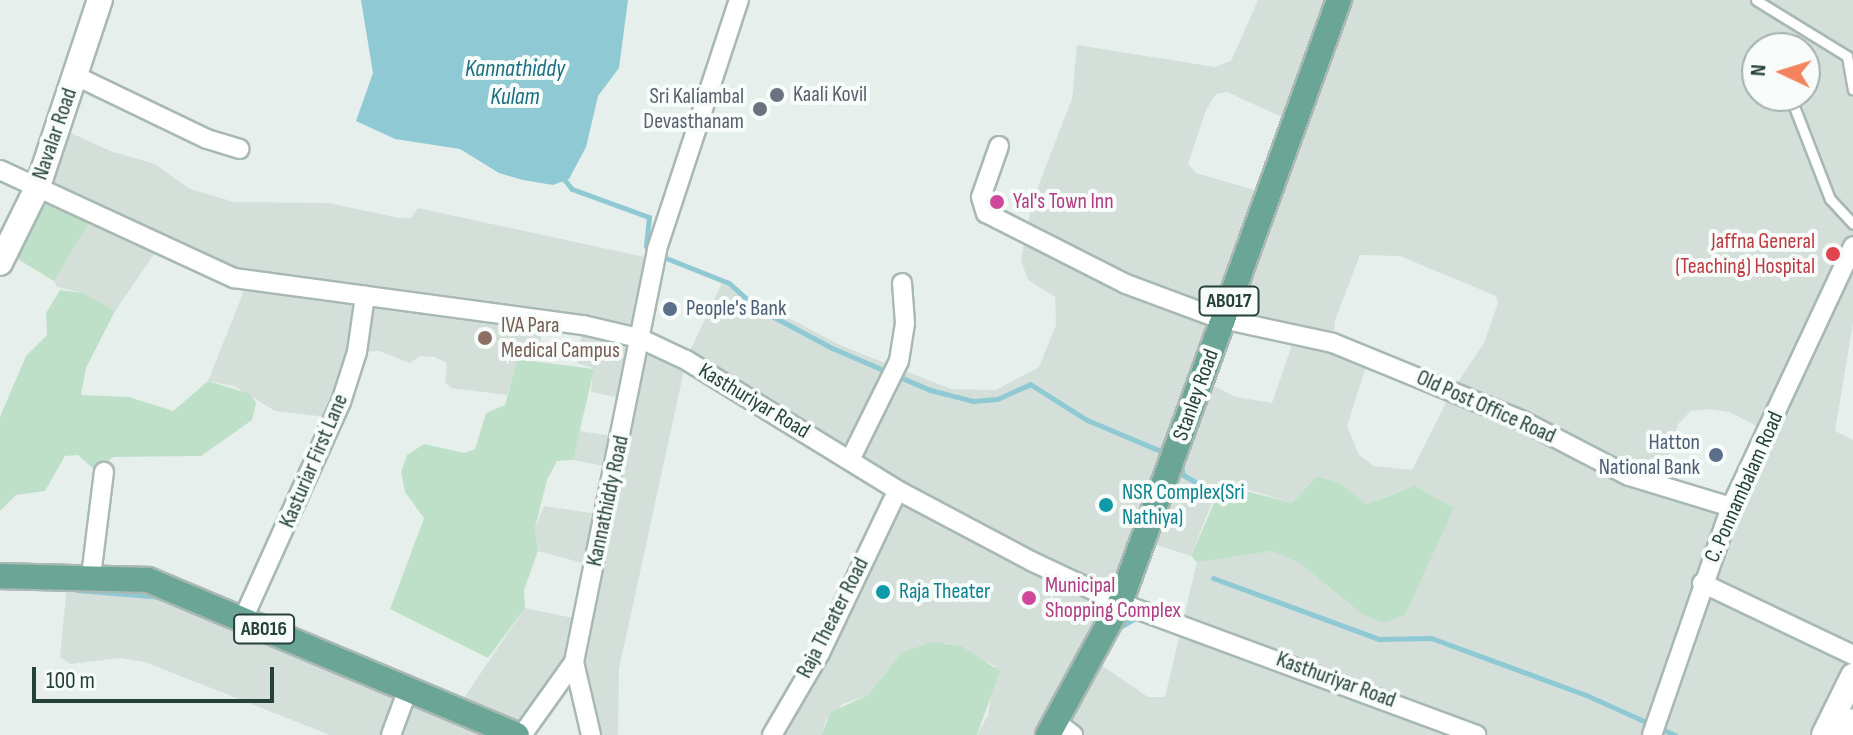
<!DOCTYPE html>
<style>
body{margin:0}
#map{position:relative;width:1853px;height:735px;overflow:hidden;background:#e6efeb;font-family:"Sofia Sans Condensed",sans-serif}
div>[style]{position:absolute}
.built>*{inset:0;background:#d4dfda}
.green>*{inset:0;background:#bfe0c8}
.water>*{inset:0;background:#8ec9d4}
.stream>*{height:5px;margin:-2.5px;padding:0 2.5px;transform-origin:2.5px;border-radius:2.5px;background:#8ec9d4}
.roads{filter:drop-shadow(2px 0 #a8b8b2) drop-shadow(-2px 0 #a8b8b2) drop-shadow(0 2px #a8b8b2) drop-shadow(0 -2px #a8b8b2)}
.lane>*{height:9px;margin:-4.5px;padding:0 4.5px;transform-origin:4.5px;border-radius:4.5px;background:#fff}
.street>*{height:18px;margin:-9px;padding:0 9px;transform-origin:9px;border-radius:9px;background:#fff}
.secondary>*{height:24px;margin:-12px;padding:0 12px;transform-origin:12px;border-radius:12px;background:#fff}
.primary>*{height:24px;margin:-12px;padding:0 12px;transform-origin:12px;border-radius:12px;background:#6aa596}
.dots>*{width:22px;height:22px;translate:-50% -50%;box-sizing:border-box;border:4px solid #f7fbf9;border-radius:50%}
span{translate:-50% -50%;white-space:nowrap;text-align:center;line-height:1.15;-webkit-text-stroke:8px #f7fbf9;paint-order:stroke}
.shield-label span{padding:2px 6px;background:#f7fbf9;border:2px solid;border-radius:6px;-webkit-text-stroke-width:0}
.shield-label{font-size:20px;color:#24423a;font-weight:700}
.worship-label{font-size:22px;color:#5b616d}
.left{translate:0 -50%;text-align:left}
.right{translate:-100% -50%;text-align:right}
.street-label{font-size:22px;color:#24423a}
.hotel-label{font-size:22px;color:#b23c85}
.health-label{font-size:22px;color:#be3a42}
.service-label{font-size:22px;color:#4e5e75}
.education-label{font-size:22px;color:#785e54}
.culture-label{font-size:22px;color:#0d838f}
.water-label{font-size:24px;color:#1c6f80;font-style:italic}
.north{position:absolute;left:1741px;top:32px;width:80px;height:80px;box-sizing:border-box;background:#f7fbf9;border:2px solid #a3b1ad;border-radius:50%;rotate:274deg;font-size:22px;font-weight:700;line-height:32px;text-align:center;color:#24423a}
.north::after{content:'';display:block;margin:auto;width:28px;height:36px;background:#f4845f;clip-path:polygon(50% 0,100% 100%,50% 72%,0 100%)}
.scale{position:absolute;left:32px;top:667px;width:242px;height:36px;box-sizing:border-box;border:4px solid #24423a;border-top:0;padding-left:10px;font-size:24px;line-height:28px;white-space:nowrap;color:#24423a;-webkit-text-stroke:6px #f7fbf9;paint-order:stroke}
</style>
<div id="map">
<div class="built">
<i style="clip-path:polygon(evenodd,1258px 0,1853px 0,1853px 323px,1835px 431px,1853px 440px,1853px 735px,977px 735px,988px 715px,995px 666px,946px 643px,901px 653px,868px 695px,843px 704px,826px 720px,821px 735px,772px 735px,899px 491px,686px 361px,619px 669px,618px 735px,591px 735px,574px 663px,522px 735px,330px 735px,145px 662px,120px 658px,70px 664px,60px 657px,68px 575px,148px 580px,455px 711px,525px 608px,583px 620px,594px 566px,538px 551px,535px 528px,544px 506px,605px 515px,615px 468px,573px 460px,579px 431px,621px 437px,627px 399px,591px 392px,593px 368px,577px 363px,583px 325px,543px 321px,538px 361px,517px 359px,507px 395px,451px 388px,445px 382px,447px 363px,434px 357px,420px 356px,410px 363px,379px 351px,363px 352px,327px 417px,275px 411px,234px 386px,208px 381px,248px 281px,159px 247px,115px 311px,84px 293px,57px 287px,54px 281px,95px 214px,38px 186px,58px 127px,110px 151px,155px 164px,190px 189px,234px 202px,329px 203px,399px 218px,411px 218px,418px 208px,654px 259px,639px 338px,686px 359px,722px 283px,842px 346px,951px 389px,996px 390px,1039px 367px,1056px 325px,1055px 297px,1028px 280px,1021px 260px,1032px 202px,1072px 99px,1077px 45px,1215px 67px,1231px 61px,1258px 0,1757px 48px,1805px 48px,1805px 96px,1757px 96px,1757px 48px,1258px 0,1227px 92px,1295px 123px,1268px 194px,1196px 173px,1188px 164px,1206px 110px,1216px 94px,1227px 92px,1258px 0,1360px 255px,1400px 256px,1496px 296px,1498px 303px,1484px 343px,1452px 391px,1412px 470px,1374px 466px,1359px 455px,1347px 426px,1369px 357px,1333px 343px,1335px 320px,1360px 255px,1258px 0,1222px 320px,1294px 339px,1272px 403px,1236px 397px,1202px 380px,1222px 320px,1258px 0,1708px 409px,1729px 412px,1767px 431px,1731px 507px,1682px 489px,1667px 462px,1678px 424px,1691px 411px,1708px 409px,1258px 0,1317px 476px,1340px 483px,1366px 504px,1399px 491px,1421px 575px,1405px 615px,1362px 614px,1298px 562px,1271px 551px,1236px 555px,1197px 562px,1165px 697px,1148px 697px,1092px 659px,1150px 543px,1191px 556px,1216px 492px,1233px 485px,1292px 503px,1317px 476px)"></i>
</div>
<div class="green">
<i style="clip-path:polygon(38px 186px,95px 214px,54px 281px,6px 252px)"></i>
<i style="clip-path:polygon(60px 290px,84px 293px,115px 311px,86px 368px,81px 395px,129px 397px,173px 411px,208px 381px,250px 394px,256px 403px,252px 420px,201px 456px,113px 457px,96px 471px,78px 455px,65px 456px,45px 491px,16px 495px,0 511px,0 417px,26px 356px,47px 335px,46px 313px)"></i>
<i style="clip-path:polygon(517px 359px,594px 369px,573px 460px,557px 461px,547px 480px,535px 528px,538px 551px,524px 590px,525px 608px,488px 658px,390px 609px,424px 518px,405px 492px,401px 472px,407px 455px,424px 444px,464px 453px,475px 449px,486px 413px,505px 405px)"></i>
<i style="clip-path:polygon(1317px 476px,1340px 483px,1366px 504px,1415px 486px,1454px 508px,1405px 615px,1382px 623px,1362px 614px,1298px 562px,1271px 551px,1197px 562px,1191px 556px,1222px 485px,1292px 503px)"></i>
<i style="clip-path:polygon(932px 642px,961px 646px,1000px 671px,977px 735px,821px 735px,831px 712px,868px 695px,901px 653px)"></i>
</div>
<div class="water">
<i style="clip-path:polygon(361px 0,628px 0,619px 68px,598px 96px,586px 147px,569px 179px,553px 185px,523px 180px,499px 173px,460px 149px,395px 139px,356px 121px,373px 73px)"></i>
</div>
<div class="stream">
<i style="left:563px;top:178px;width:14px;rotate:51deg"></i>
<i style="left:572px;top:189px;width:82px;rotate:20deg"></i>
<i style="left:649px;top:217px;width:29px;rotate:96deg"></i>
<i style="left:646px;top:246px;width:7px;rotate:56deg"></i>
<i style="left:661px;top:256px;width:73px;rotate:21.7deg"></i>
<i style="left:729px;top:283px;width:38px;rotate:42deg"></i>
<i style="left:757px;top:308px;width:85px;rotate:28.1deg"></i>
<i style="left:832px;top:348px;width:107px;rotate:23.2deg"></i>
<i style="left:930px;top:390px;width:44px;rotate:14.3deg"></i>
<i style="left:973px;top:401px;width:24px;rotate:-5deg"></i>
<i style="left:997px;top:399px;width:36px;rotate:-24deg"></i>
<i style="left:1030px;top:384px;width:67px;rotate:32.3deg"></i>
<i style="left:1087px;top:420px;width:88px;rotate:22.8deg"></i>
<i style="left:1162px;top:450px;width:71px;rotate:-69.3deg"></i>
<i style="left:1180px;top:462px;width:13px;rotate:77deg"></i>
<i style="left:1183px;top:475px;width:51px;rotate:29.6deg"></i>
<i style="left:1213px;top:578px;width:177px;rotate:20.2deg"></i>
<i style="left:1379px;top:639px;width:52px;rotate:-1.1deg"></i>
<i style="left:1431px;top:638px;width:165px;rotate:20.2deg"></i>
<i style="left:1586px;top:695px;width:98px;rotate:24.2deg"></i>
<i style="left:77px;top:590px;width:86px;rotate:4.7deg"></i>
<i style="left:1118px;top:628px;width:20px;rotate:-30deg"></i>
</div>
<div class="roads">
<div class="lane">
<i style="left:1756px;top:0;width:107px;rotate:31.6deg"></i>
<i style="left:1847px;top:56px;width:34px;rotate:80deg"></i>
<i style="left:1790px;top:96px;width:110px;rotate:68.8deg"></i>
<i style="left:1830px;top:199px;width:34px;rotate:47deg"></i>
</div>
<div class="street">
<i style="left:76px;top:76px;width:145px;rotate:25.7deg"></i>
<i style="left:207px;top:139px;width:34px;rotate:17deg"></i>
<i style="left:999px;top:146px;width:54px;rotate:109.4deg"></i>
<i style="left:981px;top:197px;width:17px;rotate:73deg"></i>
<i style="left:986px;top:213px;width:157px;rotate:26.9deg"></i>
<i style="left:1126px;top:284px;width:103px;rotate:20.4deg"></i>
<i style="left:0;top:170px;width:258px;rotate:24.8deg"></i>
<i style="left:234px;top:278px;width:352px;rotate:7.7deg"></i>
<i style="left:583px;top:325px;width:57px;rotate:13.1deg"></i>
<i style="left:639px;top:338px;width:52px;rotate:25.1deg"></i>
<i style="left:686px;top:360px;width:250px;rotate:31.6deg"></i>
<i style="left:899px;top:491px;width:152px;rotate:27.9deg"></i>
<i style="left:1033px;top:562px;width:96px;rotate:25.2deg"></i>
<i style="left:1120px;top:603px;width:380px;rotate:20.3deg"></i>
<i style="left:1236px;top:322px;width:99px;rotate:12.2deg"></i>
<i style="left:1333px;top:343px;width:203px;rotate:22.3deg"></i>
<i style="left:1521px;top:420px;width:122px;rotate:27.4deg"></i>
<i style="left:1629px;top:476px;width:107px;rotate:16.9deg"></i>
<i style="left:850px;top:460px;width:110px;rotate:-63.7deg"></i>
<i style="left:899px;top:361px;width:38px;rotate:-81deg"></i>
<i style="left:905px;top:323px;width:40px;rotate:-94.3deg"></i>
<i style="left:91px;top:576px;width:105px;rotate:-82.9deg"></i>
<i style="left:1702px;top:583px;width:167px;rotate:25.5deg"></i>
<i style="left:243px;top:619px;width:238px;rotate:-65.7deg"></i>
<i style="left:341px;top:402px;width:52px;rotate:-72.3deg"></i>
<i style="left:357px;top:352px;width:57px;rotate:-81.9deg"></i>
<i style="left:574px;top:662px;width:421px;rotate:-78.6deg"></i>
<i style="left:657px;top:249px;width:262px;rotate:-71.8deg"></i>
<i style="left:1055px;top:721px;width:23px;rotate:38deg"></i>
<i style="left:391px;top:735px;width:46px;rotate:-69.6deg"></i>
<i style="left:522px;top:735px;width:90px;rotate:-54.5deg"></i>
<i style="left:574px;top:662px;width:75px;rotate:76.9deg"></i>
<i style="left:772px;top:735px;width:95px;rotate:-59.7deg"></i>
<i style="left:820px;top:653px;width:170px;rotate:-64.5deg"></i>
<i style="left:1652px;top:735px;width:241px;rotate:-70.9deg"></i>
<i style="left:1731px;top:507px;width:288px;rotate:-64.9deg"></i>
</div>
<div class="secondary">
<i style="left:0;top:263px;width:86px;rotate:-63.7deg"></i>
<i style="left:38px;top:186px;width:196px;rotate:-71.6deg"></i>
<i style="left:1824px;top:735px;width:66px;rotate:-63.8deg"></i>
<i style="left:1847px;top:735px;width:15px;rotate:-67deg"></i>
</div>
<div class="primary">
<i style="left:0;top:576px;width:148px;rotate:1.5deg"></i>
<i style="left:148px;top:580px;width:400px;rotate:22.8deg"></i>
<i style="left:1048px;top:735px;width:150px;rotate:-61.4deg"></i>
<i style="left:1120px;top:603px;width:642px;rotate:-70.04deg"></i>
</div>
</div>
<div class="dots">
<i style="left:777px;top:95px;background:#6b7280"></i>
<i style="left:760px;top:109px;background:#6b7280"></i>
<i style="left:997px;top:202px;background:#d1479c"></i>
<i style="left:1833px;top:254px;background:#e0444e"></i>
<i style="left:670px;top:309px;background:#5c6f8a"></i>
<i style="left:485px;top:338px;background:#8d6e63"></i>
<i style="left:1716px;top:455px;background:#5c6f8a"></i>
<i style="left:1106px;top:505px;background:#0f9aa8"></i>
<i style="left:883px;top:592px;background:#0f9aa8"></i>
<i style="left:1029px;top:598px;background:#d1479c"></i>
</div>
<div class="shield-label">
<span style="left:1229px;top:301px">AB017</span>
<span style="left:264px;top:629px">AB016</span>
</div>
<div class="worship-label">
<span class="left" style="left:793px;top:95px">Kaali Kovil</span>
<span class="right" style="left:744px;top:109px">Sri Kaliambal<br>Devasthanam</span>
</div>
<div class="street-label">
<span style="left:55px;top:134px;rotate:-71deg">Navalar Road</span>
<span style="left:1196px;top:395px;rotate:-70deg">Stanley Road</span>
<span style="left:754px;top:401px;rotate:31deg">Kasthuriyar Road</span>
<span style="left:1486px;top:407px;rotate:24deg">Old Post Office Road</span>
<span style="left:314px;top:461px;rotate:-67deg">Kasturiar First Lane</span>
<span style="left:1744px;top:487px;rotate:-66deg">C. Ponnambalam Road</span>
<span style="left:608px;top:501px;rotate:-78deg">Kannathiddy Road</span>
<span style="left:833px;top:618px;rotate:-63deg">Raja Theater Road</span>
<span style="left:1336px;top:680px;rotate:20deg">Kasthuriyar Road</span>
</div>
<div class="hotel-label">
<span class="left" style="left:1013px;top:202px">Yal's Town Inn</span>
<span class="left" style="left:1045px;top:598px">Municipal<br>Shopping Complex</span>
</div>
<div class="health-label">
<span class="right" style="left:1815px;top:254px">Jaffna General<br>(Teaching) Hospital</span>
</div>
<div class="service-label">
<span class="left" style="left:686px;top:309px">People's Bank</span>
<span class="right" style="left:1700px;top:455px">Hatton<br>National Bank</span>
</div>
<div class="education-label">
<span class="left" style="left:501px;top:338px">IVA Para<br>Medical Campus</span>
</div>
<div class="culture-label">
<span class="left" style="left:1122px;top:505px">NSR Complex(Sri<br>Nathiya)</span>
<span class="left" style="left:899px;top:592px">Raja Theater</span>
</div>
<div class="water-label">
<span style="left:515px;top:83px">Kannathiddy<br>Kulam</span>
</div>
<div class="north">N</div>
<div class="scale">100 m</div>
</div>
